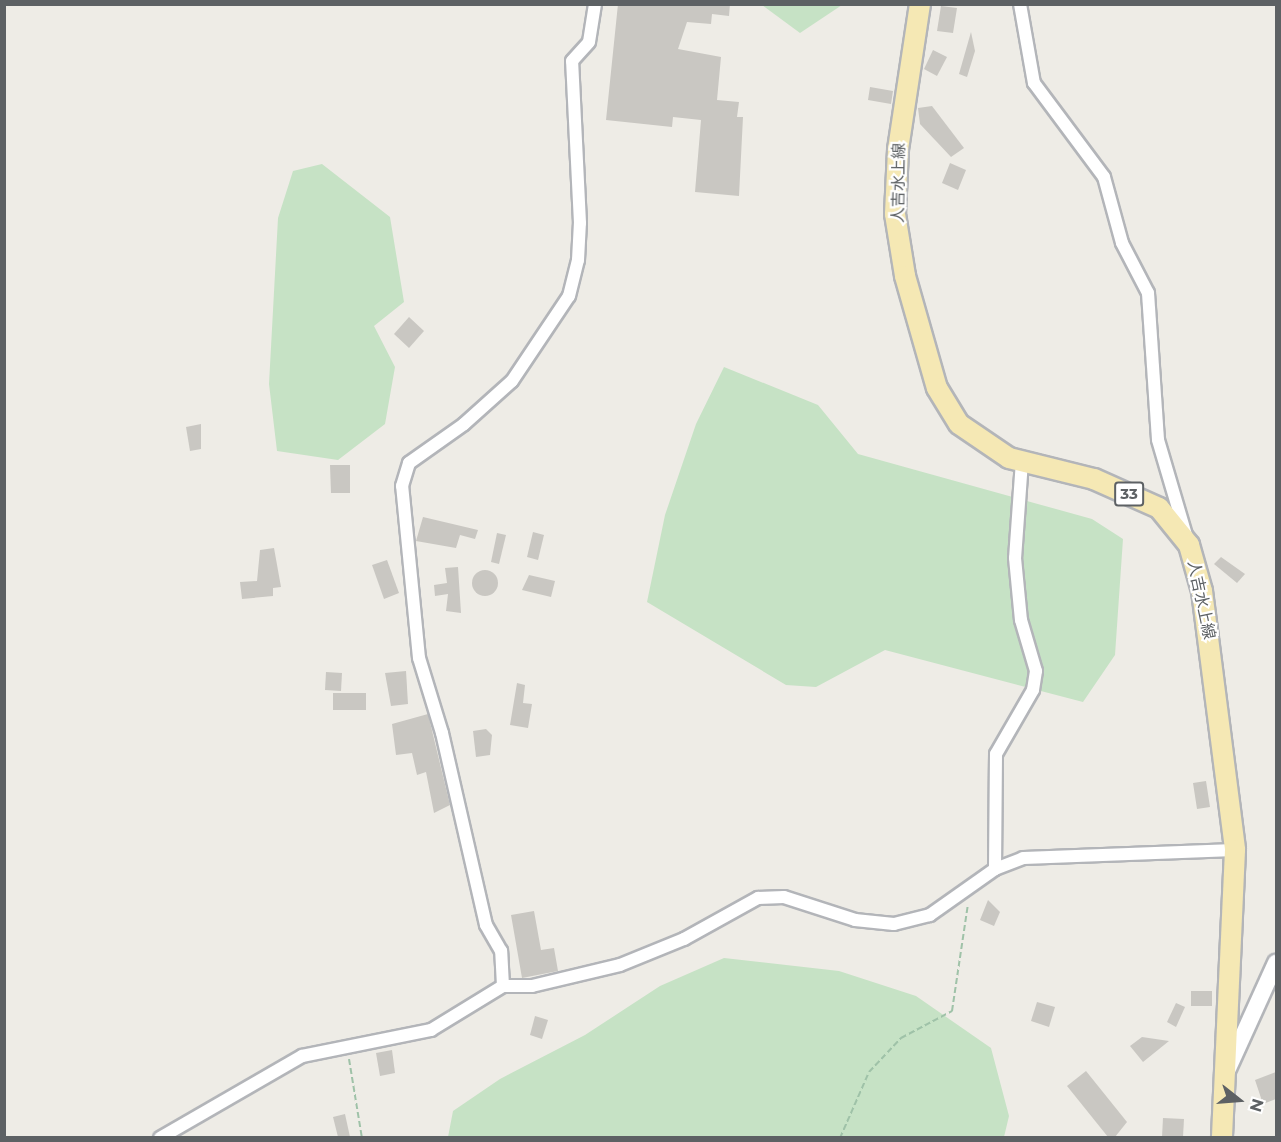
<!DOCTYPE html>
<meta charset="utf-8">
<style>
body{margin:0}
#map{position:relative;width:1281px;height:1142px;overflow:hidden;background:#eeece6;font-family:Montserrat,"Noto Sans JP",sans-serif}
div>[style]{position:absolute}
.green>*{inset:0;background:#c6e2c5}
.building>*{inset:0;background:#c9c7c2}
.round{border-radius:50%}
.path>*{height:2px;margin-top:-1px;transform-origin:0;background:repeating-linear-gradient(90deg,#9fc2a8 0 6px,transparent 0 9px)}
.roads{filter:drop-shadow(2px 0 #b3b5b9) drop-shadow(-2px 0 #b3b5b9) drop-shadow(0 2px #b3b5b9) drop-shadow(0 -2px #b3b5b9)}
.street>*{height:12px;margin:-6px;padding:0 6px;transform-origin:6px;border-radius:6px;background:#fff}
.secondary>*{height:16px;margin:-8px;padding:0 8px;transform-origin:8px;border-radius:8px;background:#fff}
.primary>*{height:20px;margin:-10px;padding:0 10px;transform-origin:10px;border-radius:10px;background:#f5e8b4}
span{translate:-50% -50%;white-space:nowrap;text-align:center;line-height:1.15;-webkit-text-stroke:4.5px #fff;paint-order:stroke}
.shield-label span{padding:2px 4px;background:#fff;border:2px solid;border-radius:4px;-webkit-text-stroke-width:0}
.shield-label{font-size:15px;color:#5d6164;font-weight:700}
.street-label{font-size:16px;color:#5d6164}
.frame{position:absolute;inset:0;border:6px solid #5d6164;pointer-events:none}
.north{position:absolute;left:1209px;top:1070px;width:60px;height:60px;-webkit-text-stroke:4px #fff;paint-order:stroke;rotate:107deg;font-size:16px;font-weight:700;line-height:24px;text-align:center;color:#5d6164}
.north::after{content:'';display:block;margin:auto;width:21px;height:27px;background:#5d6164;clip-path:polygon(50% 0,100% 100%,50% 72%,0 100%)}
</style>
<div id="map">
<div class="green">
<i style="clip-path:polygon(842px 5px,800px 33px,762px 5px,842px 4px)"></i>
<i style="clip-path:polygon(322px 164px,390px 217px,404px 302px,374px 326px,395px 367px,385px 424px,338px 460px,277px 451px,269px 384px,278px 218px,293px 171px)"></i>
<i style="clip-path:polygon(724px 367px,818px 405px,858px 454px,1092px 519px,1123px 539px,1115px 655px,1083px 702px,885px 650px,816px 687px,786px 685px,647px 602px,665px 515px,696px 424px)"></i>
<i style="clip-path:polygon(724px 958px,839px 971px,916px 996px,991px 1048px,1009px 1116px,1004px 1137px,448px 1137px,453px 1111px,500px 1079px,585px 1035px,660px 986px)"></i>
</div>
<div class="building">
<i style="clip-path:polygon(618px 4px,730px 4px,729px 16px,712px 14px,711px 24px,687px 22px,678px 49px,721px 57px,717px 100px,739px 102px,737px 117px,743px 117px,739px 196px,695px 192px,701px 120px,673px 117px,672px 127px,606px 120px)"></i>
<i style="clip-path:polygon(941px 6px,957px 8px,953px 33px,937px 31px)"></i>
<i style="clip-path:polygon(971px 32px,975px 51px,967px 77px,959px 74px)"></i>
<i style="clip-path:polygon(933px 50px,947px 57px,937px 76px,924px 69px)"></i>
<i style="clip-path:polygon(870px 87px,893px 91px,891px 104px,868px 100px)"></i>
<i style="clip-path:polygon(932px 106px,964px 148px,951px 157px,920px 124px,918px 108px)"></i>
<i style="clip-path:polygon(950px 163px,966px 170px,958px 190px,942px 183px)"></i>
<i style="clip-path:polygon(409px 317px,424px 331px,409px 348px,394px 334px)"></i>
<i style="clip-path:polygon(201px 424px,201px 449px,190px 451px,186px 427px)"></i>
<i style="clip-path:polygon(330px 465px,350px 465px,350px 493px,331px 493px)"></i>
<i style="clip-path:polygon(423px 517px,478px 530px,475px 539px,460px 535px,456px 548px,416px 541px)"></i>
<i style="clip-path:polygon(533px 532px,544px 535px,538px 560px,527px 557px)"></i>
<i style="clip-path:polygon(497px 533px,506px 535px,499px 564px,491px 562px)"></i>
<i style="clip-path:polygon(274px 548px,281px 587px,273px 588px,273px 596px,242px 599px,240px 582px,257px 581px,260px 550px)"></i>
<i style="clip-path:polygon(1221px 557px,1245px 574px,1237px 583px,1214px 564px)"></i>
<i style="clip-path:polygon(387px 560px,399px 593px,384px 599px,372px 565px)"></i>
<i style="clip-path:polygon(458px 567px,461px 613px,446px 611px,448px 594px,435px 596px,434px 585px,447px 583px,445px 568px)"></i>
<i class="round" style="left:472px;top:570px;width:26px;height:26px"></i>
<i style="clip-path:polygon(529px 575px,555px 581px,551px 597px,522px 590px)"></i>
<i style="clip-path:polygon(406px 671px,408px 704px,391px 706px,385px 673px)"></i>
<i style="clip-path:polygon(326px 672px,342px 673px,341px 691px,325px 690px)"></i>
<i style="clip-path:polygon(517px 683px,525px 685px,523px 703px,532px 704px,528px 728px,510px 725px)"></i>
<i style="clip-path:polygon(333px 693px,366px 693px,366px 710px,333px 710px)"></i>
<i style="clip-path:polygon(428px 714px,450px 805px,434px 813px,426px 772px,417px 775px,412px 753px,396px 755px,392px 724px)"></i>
<i style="clip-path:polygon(486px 729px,492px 735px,490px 755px,476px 757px,473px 731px)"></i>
<i style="clip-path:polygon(1206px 781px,1210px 807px,1197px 809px,1193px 783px)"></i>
<i style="clip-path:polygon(988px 900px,1000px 912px,994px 926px,980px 920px)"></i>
<i style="clip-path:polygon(534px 911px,541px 950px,554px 948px,558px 971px,522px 978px,511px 915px)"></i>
<i style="clip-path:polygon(1191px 991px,1212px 991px,1212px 1006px,1191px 1006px)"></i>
<i style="clip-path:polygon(1037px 1002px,1055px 1007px,1049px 1027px,1031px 1021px)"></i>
<i style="clip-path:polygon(1176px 1003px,1185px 1007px,1176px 1027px,1167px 1022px)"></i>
<i style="clip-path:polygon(535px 1016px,548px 1020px,542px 1039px,530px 1035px)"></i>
<i style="clip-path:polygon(1142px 1037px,1169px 1041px,1143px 1062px,1130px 1046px)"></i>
<i style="clip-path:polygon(392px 1050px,395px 1073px,380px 1076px,376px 1053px)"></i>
<i style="clip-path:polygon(1086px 1071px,1127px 1122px,1115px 1137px,1108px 1137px,1067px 1086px)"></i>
<i style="clip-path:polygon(1276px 1072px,1276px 1099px,1263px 1104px,1255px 1080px)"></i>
<i style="clip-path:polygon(345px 1114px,350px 1137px,338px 1137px,333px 1117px)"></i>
<i style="clip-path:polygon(1163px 1118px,1184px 1119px,1183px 1137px,1162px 1137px)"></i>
</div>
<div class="path">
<i style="left:349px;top:1059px;width:80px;rotate:80.7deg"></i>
<i style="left:840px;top:1138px;width:72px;rotate:-66.3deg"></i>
<i style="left:869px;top:1072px;width:47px;rotate:-46.7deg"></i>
<i style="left:901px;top:1038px;width:58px;rotate:-27.9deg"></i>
<i style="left:952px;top:1011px;width:108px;rotate:-81.5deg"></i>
</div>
<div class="roads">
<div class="street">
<i style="left:1020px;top:4px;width:80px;rotate:80deg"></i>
<i style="left:1034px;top:83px;width:117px;rotate:53.3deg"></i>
<i style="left:1104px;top:177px;width:68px;rotate:74.7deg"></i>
<i style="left:1122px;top:243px;width:56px;rotate:62.5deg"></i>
<i style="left:1148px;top:293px;width:147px;rotate:86.1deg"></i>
<i style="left:1158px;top:440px;width:99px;rotate:73.6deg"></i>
<i style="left:1022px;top:461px;width:97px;rotate:94.1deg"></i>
<i style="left:1015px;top:558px;width:62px;rotate:84.5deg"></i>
<i style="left:1021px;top:620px;width:53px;rotate:73.6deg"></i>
<i style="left:1036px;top:671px;width:19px;rotate:99deg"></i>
<i style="left:1033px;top:690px;width:74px;rotate:120deg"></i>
<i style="left:996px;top:754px;width:115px;rotate:90.5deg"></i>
<i style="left:995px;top:869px;width:30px;rotate:-21deg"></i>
<i style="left:1023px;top:858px;width:212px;rotate:-2.2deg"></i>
<i style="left:503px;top:986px;width:35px;rotate:-93deg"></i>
<i style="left:501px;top:951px;width:30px;rotate:-120deg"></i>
<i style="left:486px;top:925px;width:197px;rotate:-102.9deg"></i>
<i style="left:442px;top:733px;width:78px;rotate:-107deg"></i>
<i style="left:419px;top:658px;width:173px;rotate:-95.6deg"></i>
<i style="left:402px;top:486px;width:24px;rotate:-73deg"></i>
<i style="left:409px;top:463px;width:67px;rotate:-35.3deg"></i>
<i style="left:464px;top:424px;width:64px;rotate:-41.9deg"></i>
<i style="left:512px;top:381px;width:102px;rotate:-56.2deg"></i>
<i style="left:569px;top:296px;width:37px;rotate:-76deg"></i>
<i style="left:578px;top:260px;width:37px;rotate:-87deg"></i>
<i style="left:580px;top:223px;width:162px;rotate:-92.8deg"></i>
<i style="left:572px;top:61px;width:25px;rotate:-48deg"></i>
<i style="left:589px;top:42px;width:38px;rotate:-81deg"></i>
<i style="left:160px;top:1138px;width:164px;rotate:-30deg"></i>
<i style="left:302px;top:1056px;width:132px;rotate:-11.4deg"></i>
<i style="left:431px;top:1030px;width:84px;rotate:-31.4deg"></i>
<i style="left:503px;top:986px;width:29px"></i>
<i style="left:532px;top:986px;width:90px;rotate:-13.4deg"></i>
<i style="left:620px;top:965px;width:69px;rotate:-22.1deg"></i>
<i style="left:684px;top:939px;width:85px;rotate:-29deg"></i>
<i style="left:758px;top:898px;width:26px;rotate:-2deg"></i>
<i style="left:784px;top:897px;width:75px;rotate:17.9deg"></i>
<i style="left:855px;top:920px;width:39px;rotate:6deg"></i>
<i style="left:894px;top:924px;width:37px;rotate:-14deg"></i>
<i style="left:930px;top:915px;width:80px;rotate:-35.3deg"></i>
</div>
<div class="secondary">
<i style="left:1226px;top:1073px;width:121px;rotate:-65.6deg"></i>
</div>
<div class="primary">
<i style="left:920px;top:4px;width:148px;rotate:98.6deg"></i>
<i style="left:898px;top:150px;width:64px;rotate:92.7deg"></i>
<i style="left:895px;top:214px;width:63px;rotate:80.8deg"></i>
<i style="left:905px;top:276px;width:116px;rotate:74.1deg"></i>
<i style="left:937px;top:388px;width:42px;rotate:58.6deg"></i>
<i style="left:959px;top:424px;width:60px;rotate:34.2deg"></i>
<i style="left:1009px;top:458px;width:88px;rotate:13.9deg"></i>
<i style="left:1094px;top:479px;width:71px;rotate:24deg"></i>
<i style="left:1159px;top:508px;width:48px;rotate:51deg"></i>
<i style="left:1189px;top:545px;width:48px;rotate:74.2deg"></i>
<i style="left:1202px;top:591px;width:261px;rotate:82.7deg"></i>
<i style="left:1235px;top:850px;width:288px;rotate:92.6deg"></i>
</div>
</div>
<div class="shield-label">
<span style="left:1129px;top:494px">33</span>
</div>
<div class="street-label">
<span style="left:899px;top:183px;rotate:-89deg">人吉水上線</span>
<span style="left:1201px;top:600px;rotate:78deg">人吉水上線</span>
</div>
<div class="frame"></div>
<div class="north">N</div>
</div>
